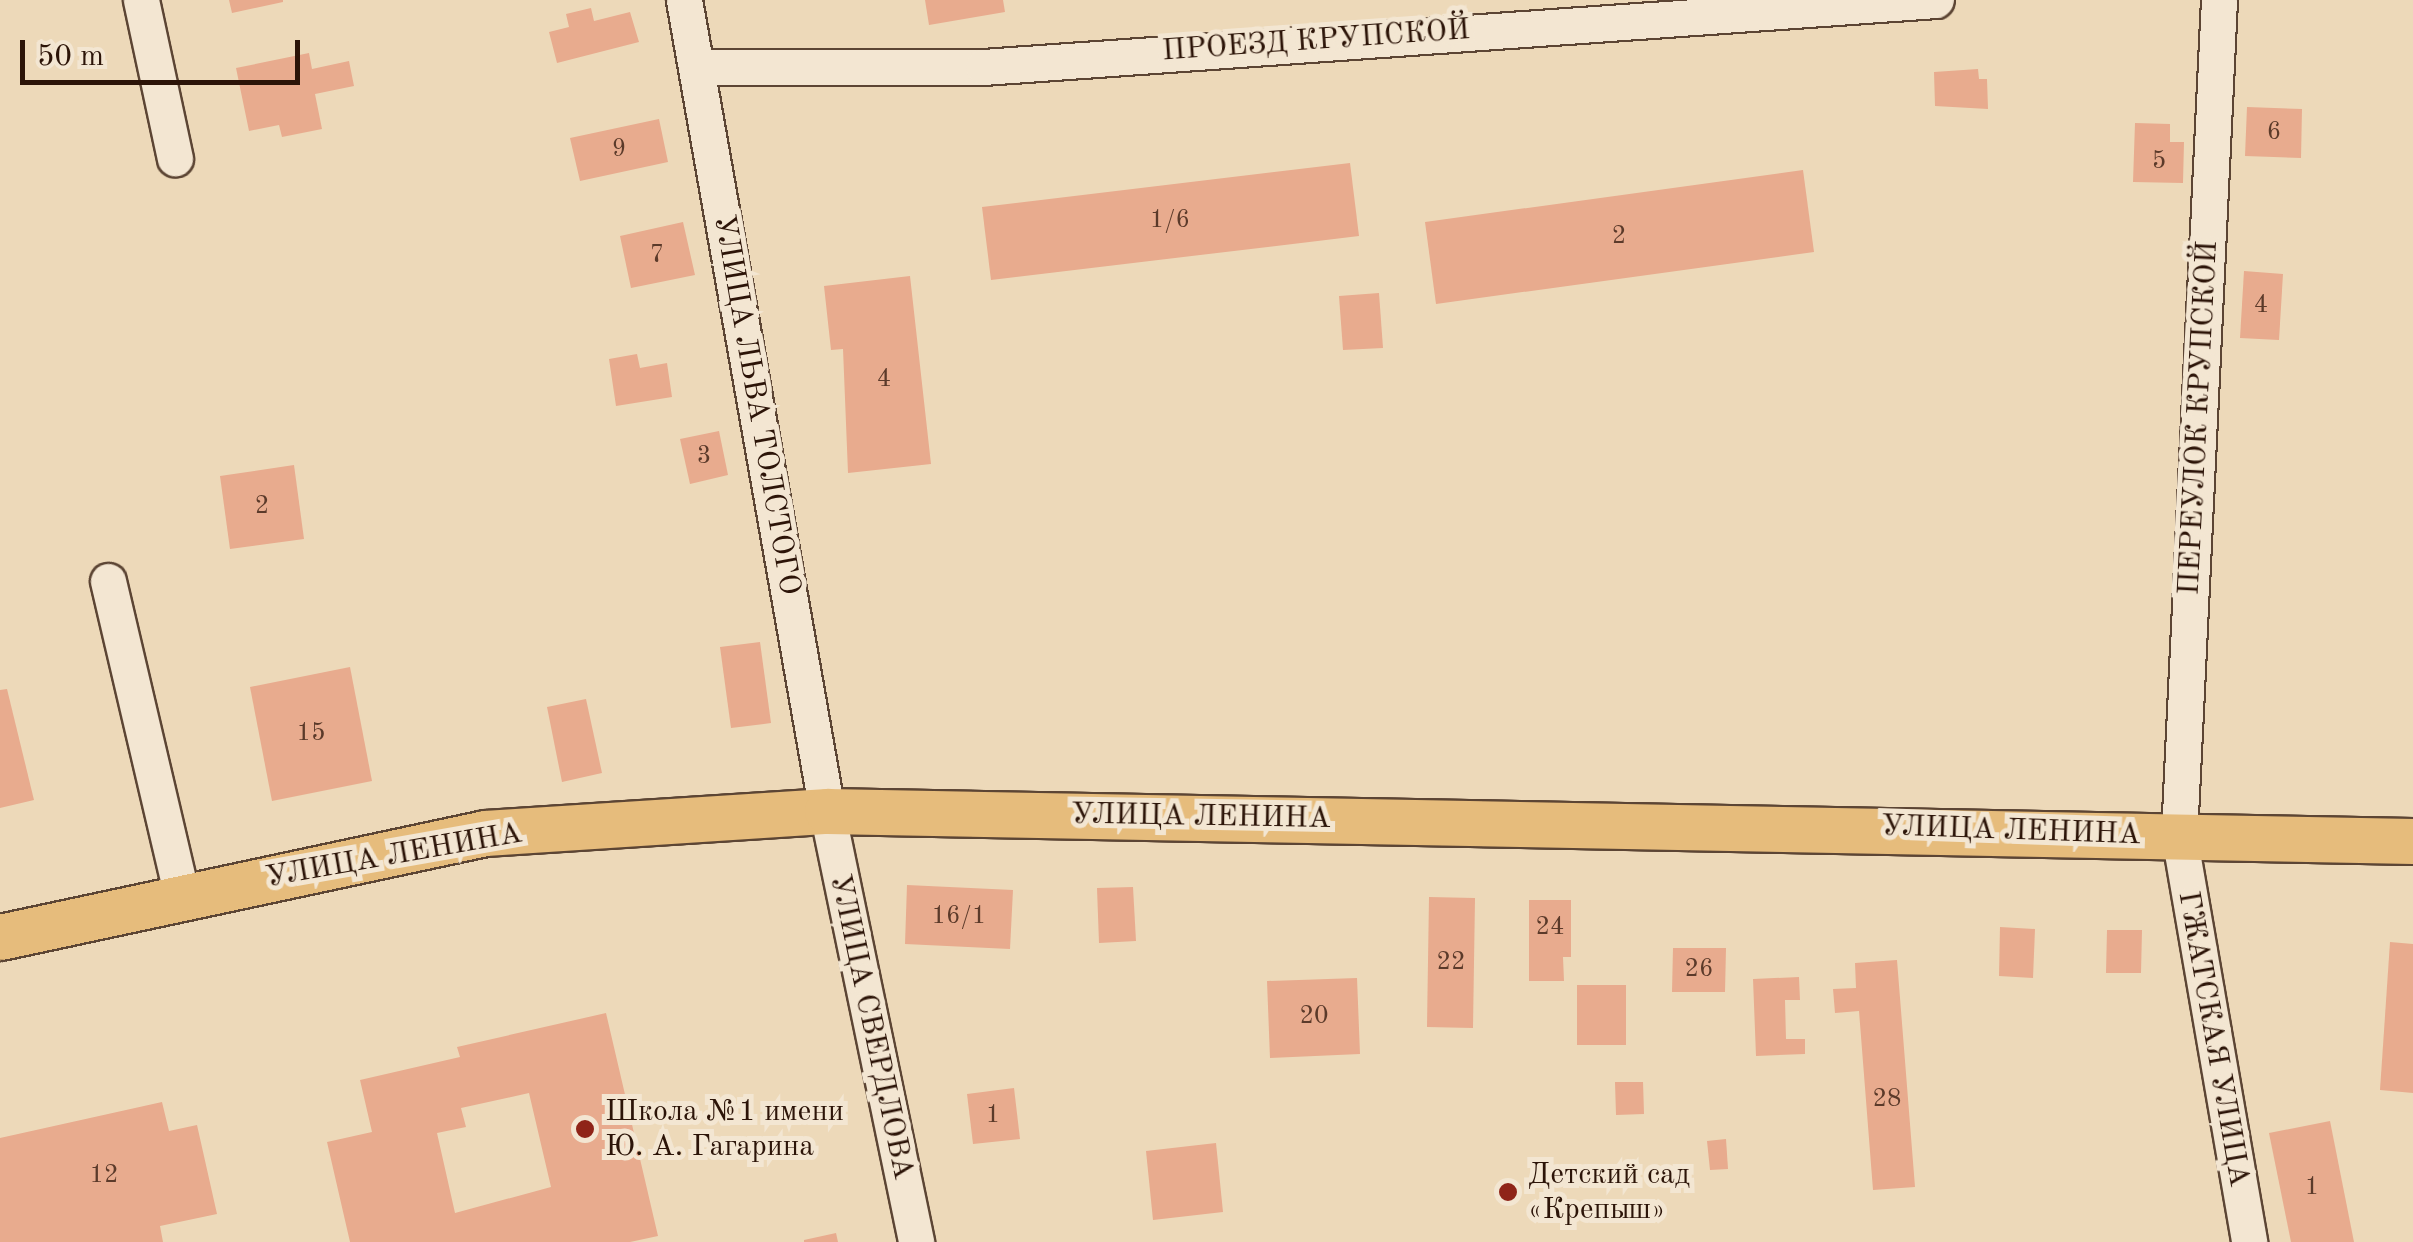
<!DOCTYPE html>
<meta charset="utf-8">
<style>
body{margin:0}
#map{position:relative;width:2413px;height:1242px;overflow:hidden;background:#edd9b9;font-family:"Old Standard TT",serif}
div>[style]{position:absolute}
.building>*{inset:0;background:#e8ab8e}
.roads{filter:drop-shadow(2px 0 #5c4534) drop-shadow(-2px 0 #5c4534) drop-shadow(0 2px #5c4534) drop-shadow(0 -2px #5c4534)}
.minor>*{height:35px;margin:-17.5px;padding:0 17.5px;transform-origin:17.5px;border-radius:17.5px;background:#f3e6d2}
.major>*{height:45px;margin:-22.5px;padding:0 22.5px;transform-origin:22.5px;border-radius:22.5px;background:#e6bc7c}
.dots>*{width:28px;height:28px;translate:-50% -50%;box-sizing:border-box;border:5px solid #f3e6d2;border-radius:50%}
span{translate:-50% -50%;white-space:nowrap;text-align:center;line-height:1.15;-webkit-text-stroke:10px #f3e6d2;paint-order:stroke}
.number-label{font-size:25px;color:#5b3a2a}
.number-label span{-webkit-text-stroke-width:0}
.street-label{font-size:30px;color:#2c1408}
.poi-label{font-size:30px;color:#2c1408}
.left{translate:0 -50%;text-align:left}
.scale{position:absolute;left:20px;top:40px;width:280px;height:45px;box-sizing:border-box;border:5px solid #2c1408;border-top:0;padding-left:12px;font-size:30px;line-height:35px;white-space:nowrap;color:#2c1408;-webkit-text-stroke:8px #f3e6d2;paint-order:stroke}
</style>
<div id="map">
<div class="building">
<i style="clip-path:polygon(229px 0,283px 0,283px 2px,232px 13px)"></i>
<i style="clip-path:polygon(925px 0,1003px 0,1005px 12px,929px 25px)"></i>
<i style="clip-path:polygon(591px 8px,594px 21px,630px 12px,639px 42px,557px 63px,549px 32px,569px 27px,566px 14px)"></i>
<i style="clip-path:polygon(309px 53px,312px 69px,349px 61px,354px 86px,315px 94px,322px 129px,282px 137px,279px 125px,249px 131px,236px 68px)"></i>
<i style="clip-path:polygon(1978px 69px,1979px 79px,1987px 79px,1988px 109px,1935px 106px,1934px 72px)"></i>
<i style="clip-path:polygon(2247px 107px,2302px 109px,2301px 158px,2245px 156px)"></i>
<i style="clip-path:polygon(659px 119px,668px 162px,580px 181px,570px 138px)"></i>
<i style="clip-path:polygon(2135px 123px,2170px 124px,2170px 142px,2184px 142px,2183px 183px,2133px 182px)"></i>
<i style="clip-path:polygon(1350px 163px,1359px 236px,991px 280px,982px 207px)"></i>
<i style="clip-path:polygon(1803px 170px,1814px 252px,1436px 304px,1425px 222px)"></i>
<i style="clip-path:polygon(683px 222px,695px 275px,631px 288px,620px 236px)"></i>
<i style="clip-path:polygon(2244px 271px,2283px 274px,2279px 340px,2240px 338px)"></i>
<i style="clip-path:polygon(910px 276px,931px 464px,848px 473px,843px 349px,831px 350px,824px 286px)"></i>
<i style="clip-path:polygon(1379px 293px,1383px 348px,1343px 350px,1339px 296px)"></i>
<i style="clip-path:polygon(637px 354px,640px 368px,667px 363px,672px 397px,616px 406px,609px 359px)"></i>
<i style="clip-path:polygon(719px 431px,728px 475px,690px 484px,680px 439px)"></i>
<i style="clip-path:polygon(294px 465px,304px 539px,230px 549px,220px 476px)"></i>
<i style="clip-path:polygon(760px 642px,771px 723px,731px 728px,720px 647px)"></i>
<i style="clip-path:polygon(350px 667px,372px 781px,272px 801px,250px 687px)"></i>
<i style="clip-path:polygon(7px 689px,34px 800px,0 808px,0 690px)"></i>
<i style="clip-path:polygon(586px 699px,602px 773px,562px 782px,547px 707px)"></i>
<i style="clip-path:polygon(907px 885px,1013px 890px,1010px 949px,905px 944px)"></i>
<i style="clip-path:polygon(1133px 887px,1136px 941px,1099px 943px,1097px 888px)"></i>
<i style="clip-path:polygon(1429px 897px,1475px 898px,1473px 1028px,1427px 1027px)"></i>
<i style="clip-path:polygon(1529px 900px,1571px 900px,1571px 957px,1563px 957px,1564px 981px,1529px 981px)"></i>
<i style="clip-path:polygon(2000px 927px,2035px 929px,2033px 978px,1999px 976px)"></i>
<i style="clip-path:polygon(2107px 930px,2142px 930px,2141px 973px,2106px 973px)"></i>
<i style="clip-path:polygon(2390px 942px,2413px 944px,2413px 1093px,2380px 1090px)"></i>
<i style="clip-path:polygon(1673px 948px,1726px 948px,1725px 992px,1672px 992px)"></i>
<i style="clip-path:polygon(1897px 960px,1915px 1187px,1873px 1190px,1859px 1011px,1835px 1013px,1833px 989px,1856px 988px,1855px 963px)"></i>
<i style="clip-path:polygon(1799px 977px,1800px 1000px,1785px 1000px,1786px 1039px,1805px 1039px,1805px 1054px,1756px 1056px,1753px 979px)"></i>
<i style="clip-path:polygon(1357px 978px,1360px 1054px,1270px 1058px,1267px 981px)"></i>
<i style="clip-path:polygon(1577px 985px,1626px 985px,1626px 1045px,1577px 1045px)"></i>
<i style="clip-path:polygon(evenodd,606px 1013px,658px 1236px,630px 1242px,350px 1242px,327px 1142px,372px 1132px,360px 1080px,460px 1057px,457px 1047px,606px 1013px,529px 1093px,551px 1187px,455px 1213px,437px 1133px,466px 1127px,461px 1108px,529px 1093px)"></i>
<i style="clip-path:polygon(1615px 1082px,1643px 1082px,1644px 1114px,1616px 1115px)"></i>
<i style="clip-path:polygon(1014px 1088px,1020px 1139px,973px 1144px,967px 1094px)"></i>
<i style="clip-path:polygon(162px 1102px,169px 1131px,197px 1125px,217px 1214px,160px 1226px,163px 1242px,0 1242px,0 1138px)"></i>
<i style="clip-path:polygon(2330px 1121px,2354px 1242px,2291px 1242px,2269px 1133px)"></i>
<i style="clip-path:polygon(1726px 1139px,1728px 1169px,1710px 1170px,1707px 1141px)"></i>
<i style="clip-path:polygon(1216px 1143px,1223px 1212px,1153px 1220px,1146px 1151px)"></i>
<i style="clip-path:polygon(836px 1233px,838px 1242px,804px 1242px,804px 1240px)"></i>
</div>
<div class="roads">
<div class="minor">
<i style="left:141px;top:0;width:162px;rotate:77.9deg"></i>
<i style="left:684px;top:0;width:824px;rotate:80deg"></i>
<i style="left:827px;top:811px;width:440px;rotate:78.3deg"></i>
<i style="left:2219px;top:0;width:836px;rotate:92.74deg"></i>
<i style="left:2179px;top:835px;width:413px;rotate:80.2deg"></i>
<i style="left:697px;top:67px;width:286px"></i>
<i style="left:983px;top:67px;width:955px;rotate:-4.02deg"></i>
<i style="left:108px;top:581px;width:324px;rotate:76.8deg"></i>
</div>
<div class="major">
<i style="left:0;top:937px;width:496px;rotate:-12.1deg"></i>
<i style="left:485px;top:833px;width:343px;rotate:-3.7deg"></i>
<i style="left:827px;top:811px;width:1586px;rotate:1.08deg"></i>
</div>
</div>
<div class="dots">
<i style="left:585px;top:1129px;background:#8f2418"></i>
<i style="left:1508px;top:1192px;background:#8f2418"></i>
</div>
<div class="number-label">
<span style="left:2274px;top:133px">6</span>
<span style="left:619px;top:150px">9</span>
<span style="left:2159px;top:162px">5</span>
<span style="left:1170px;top:221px">1/6</span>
<span style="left:1619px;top:237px">2</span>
<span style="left:657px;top:256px">7</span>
<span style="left:2261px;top:306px">4</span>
<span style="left:884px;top:380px">4</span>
<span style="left:704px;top:457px">3</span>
<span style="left:262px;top:507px">2</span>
<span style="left:311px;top:734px">15</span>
<span style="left:959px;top:917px">16/1</span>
<span style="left:1550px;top:928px">24</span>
<span style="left:1451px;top:963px">22</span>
<span style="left:1699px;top:970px">26</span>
<span style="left:1314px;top:1017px">20</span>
<span style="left:1887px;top:1100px">28</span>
<span style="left:993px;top:1116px">1</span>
<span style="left:104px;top:1176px">12</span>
<span style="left:2312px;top:1188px">1</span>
</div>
<div class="street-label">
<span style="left:1316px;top:41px;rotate:-4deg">ПРОЕЗД КРУПСКОЙ</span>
<span style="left:756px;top:405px;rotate:80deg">УЛИЦА ЛЬВА ТОЛСТОГО</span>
<span style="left:2199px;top:418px;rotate:-87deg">ПЕРЕУЛОК КРУПСКОЙ</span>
<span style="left:1201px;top:817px;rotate:1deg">УЛИЦА ЛЕНИНА</span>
<span style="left:2011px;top:831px;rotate:2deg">УЛИЦА ЛЕНИНА</span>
<span style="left:394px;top:856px;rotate:-10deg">УЛИЦА ЛЕНИНА</span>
<span style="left:871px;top:1027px;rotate:78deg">УЛИЦА СВЕРДЛОВА</span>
<span style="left:2213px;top:1039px;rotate:80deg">ГЖАТСКАЯ УЛИЦА</span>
</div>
<div class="poi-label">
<span class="left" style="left:605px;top:1129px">Школа №1 имени<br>Ю. А. Гагарина</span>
<span class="left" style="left:1528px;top:1192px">Детский сад<br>«Крепыш»</span>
</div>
<div class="scale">50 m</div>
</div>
